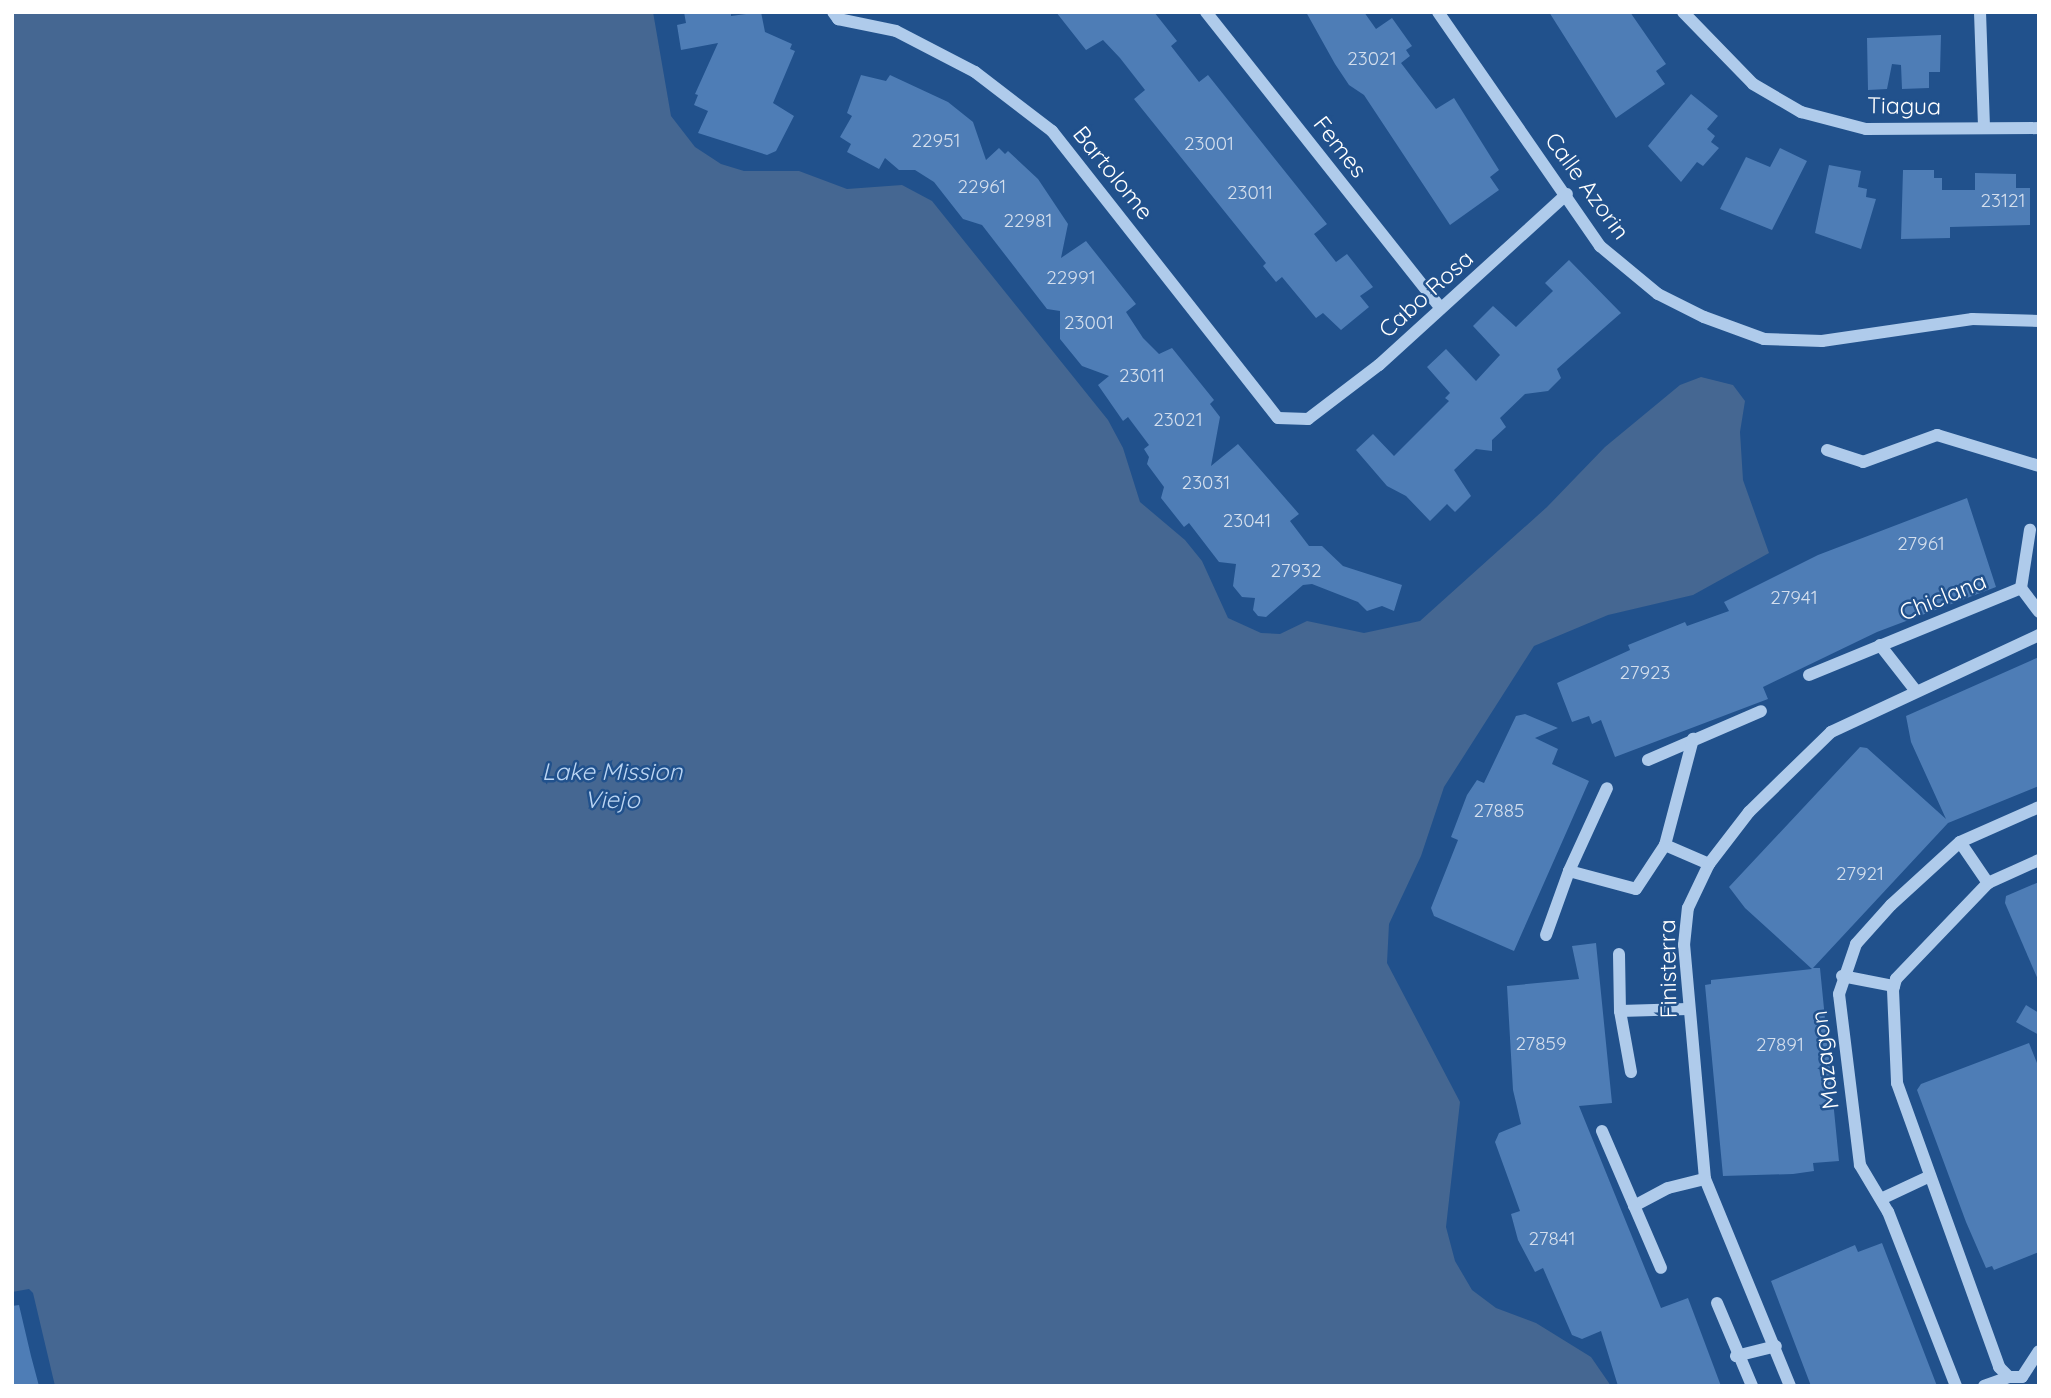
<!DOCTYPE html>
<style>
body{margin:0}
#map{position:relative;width:2051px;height:1398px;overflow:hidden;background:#21518c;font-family:Quicksand,sans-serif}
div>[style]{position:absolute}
.water>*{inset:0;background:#456792}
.building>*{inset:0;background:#4e7db6}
.minor>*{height:12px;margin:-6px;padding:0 6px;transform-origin:6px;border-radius:6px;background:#afcbeb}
span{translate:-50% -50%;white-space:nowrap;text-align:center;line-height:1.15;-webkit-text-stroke:5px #21518c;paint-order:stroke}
.number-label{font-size:19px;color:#d3deed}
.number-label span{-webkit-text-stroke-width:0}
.street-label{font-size:23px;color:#fff}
.water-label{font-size:24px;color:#bbd5f3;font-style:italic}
.frame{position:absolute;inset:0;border:14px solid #fff;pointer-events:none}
</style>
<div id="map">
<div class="water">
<i style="clip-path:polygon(12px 12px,653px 12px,671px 116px,695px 147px,721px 164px,744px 171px,799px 171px,847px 189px,902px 185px,932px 201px,1108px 420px,1123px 448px,1140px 502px,1185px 540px,1202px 561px,1228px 618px,1261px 633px,1280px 634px,1307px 621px,1364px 633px,1420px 621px,1547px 507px,1605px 447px,1680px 385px,1701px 377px,1733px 385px,1745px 401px,1740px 432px,1743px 480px,1769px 553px,1693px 595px,1608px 615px,1534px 646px,1444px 787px,1421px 856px,1389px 924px,1387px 963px,1460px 1102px,1446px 1227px,1455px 1261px,1472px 1290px,1496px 1308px,1536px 1323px,1591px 1357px,1611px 1386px,55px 1386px,33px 1293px,29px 1289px,12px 1292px)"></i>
</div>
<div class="building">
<i style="clip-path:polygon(684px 12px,731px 12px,731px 16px,761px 12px,765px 32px,792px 44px,790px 49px,795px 51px,773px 103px,794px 116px,776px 151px,767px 155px,698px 133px,708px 111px,694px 105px,698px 95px,695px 94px,718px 43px,681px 50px,677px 25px,686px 23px)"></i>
<i style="clip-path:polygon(1056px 12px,1154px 12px,1177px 41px,1171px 46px,1199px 82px,1208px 75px,1327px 224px,1314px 234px,1336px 262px,1347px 254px,1373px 287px,1360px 296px,1369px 307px,1341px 330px,1323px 313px,1316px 318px,1282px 277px,1276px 282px,1263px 266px,1266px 263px,1134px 99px,1145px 90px,1120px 58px,1103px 40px,1086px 50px)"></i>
<i style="clip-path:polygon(1306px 12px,1364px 12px,1376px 29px,1392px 18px,1412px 46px,1406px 50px,1410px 56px,1401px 63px,1436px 109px,1454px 98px,1499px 170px,1490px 177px,1499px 190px,1450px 225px,1364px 95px,1349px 85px,1335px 64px)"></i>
<i style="clip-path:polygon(1549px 12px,1630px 12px,1666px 64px,1656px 71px,1665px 84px,1616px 118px)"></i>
<i style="clip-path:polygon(1941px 35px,1940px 72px,1929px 72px,1929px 88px,1902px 89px,1901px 65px,1892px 64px,1887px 89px,1868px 90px,1867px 38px)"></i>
<i style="clip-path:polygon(861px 75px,886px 81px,890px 75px,948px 102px,973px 122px,986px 160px,999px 148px,1005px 154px,1008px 151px,1038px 179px,1068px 224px,1061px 258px,1086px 241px,1136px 304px,1126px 312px,1143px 338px,1159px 354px,1172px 348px,1214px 400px,1210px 404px,1220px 417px,1211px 466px,1238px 444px,1299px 514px,1290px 521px,1309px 546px,1322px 546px,1343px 566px,1402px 585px,1394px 611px,1382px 606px,1367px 611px,1358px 602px,1312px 584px,1303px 585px,1266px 617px,1258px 616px,1253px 610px,1255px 598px,1242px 597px,1233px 586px,1236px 564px,1219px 562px,1189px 523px,1184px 527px,1161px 498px,1164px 487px,1147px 464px,1149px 457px,1144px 449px,1149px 445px,1128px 417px,1123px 421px,1098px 385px,1109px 376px,1082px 366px,1060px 339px,1060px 311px,1047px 309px,982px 225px,963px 219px,934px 182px,915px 170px,899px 170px,885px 158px,879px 169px,847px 152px,851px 144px,840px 137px,852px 116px,847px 113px)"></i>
<i style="clip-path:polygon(1691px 94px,1718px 116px,1707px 129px,1715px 136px,1711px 142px,1719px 148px,1703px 166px,1697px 162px,1681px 182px,1648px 146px)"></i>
<i style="clip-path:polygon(1780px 148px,1807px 161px,1772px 230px,1720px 209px,1746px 157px,1770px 167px)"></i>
<i style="clip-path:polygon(1829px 165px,1861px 171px,1858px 187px,1867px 189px,1866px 197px,1876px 199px,1861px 249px,1815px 233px)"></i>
<i style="clip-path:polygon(1903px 170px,1934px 170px,1934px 178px,1942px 178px,1942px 190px,1975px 190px,1975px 173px,2016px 174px,2016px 188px,2030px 188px,2030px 225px,1950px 227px,1950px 238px,1901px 239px)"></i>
<i style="clip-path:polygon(1569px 260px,1621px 313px,1557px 369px,1561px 378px,1548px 391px,1525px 394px,1500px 418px,1506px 427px,1492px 440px,1492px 451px,1476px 449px,1454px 470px,1471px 496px,1455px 512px,1447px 504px,1430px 521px,1406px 496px,1387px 486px,1356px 450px,1373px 434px,1394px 456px,1449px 401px,1445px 398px,1450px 393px,1427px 367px,1446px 349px,1476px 381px,1500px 355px,1473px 326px,1493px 306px,1516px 327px,1553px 291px,1545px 283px)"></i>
<i style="clip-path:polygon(1967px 498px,1996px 587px,1877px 632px,1763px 687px,1768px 699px,1615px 757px,1601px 720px,1592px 724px,1589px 716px,1572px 722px,1557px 683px,1630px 650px,1628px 645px,1685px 622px,1687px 626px,1729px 611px,1724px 602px,1818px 555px)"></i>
<i style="clip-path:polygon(2039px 657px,2039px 786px,1948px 823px,1813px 968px,1820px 968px,1839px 1161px,1813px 1163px,1814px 1171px,1793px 1174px,1723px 1176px,1705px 985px,1711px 984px,1711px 980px,1812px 969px,1745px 908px,1729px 887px,1860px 747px,1867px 748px,1946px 819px,1911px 742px,1906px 716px)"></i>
<i style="clip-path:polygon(1525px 714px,1558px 728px,1535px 738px,1558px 749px,1552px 764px,1589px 781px,1514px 951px,1434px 916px,1431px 908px,1458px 840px,1451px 837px,1467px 795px,1477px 780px,1484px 783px,1516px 716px)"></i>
<i style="clip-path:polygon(2039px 882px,2039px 982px,2005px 903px,2006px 896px)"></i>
<i style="clip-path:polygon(1596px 943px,1612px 1103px,1579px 1106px,1661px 1308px,1688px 1298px,1721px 1386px,1618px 1386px,1601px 1331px,1582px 1339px,1572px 1335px,1543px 1268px,1535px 1272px,1518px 1240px,1511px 1214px,1520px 1211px,1495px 1142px,1499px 1133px,1521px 1124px,1513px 1090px,1507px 986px,1579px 979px,1572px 946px)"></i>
<i style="clip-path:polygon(2026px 1005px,2039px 1013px,2039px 1035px,2016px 1022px)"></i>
<i style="clip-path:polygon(2029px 1043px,2039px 1068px,2039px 1252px,1994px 1270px,1992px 1266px,1986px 1268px,1966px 1222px,1917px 1090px,1921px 1084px)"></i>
<i style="clip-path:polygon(1882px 1243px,1937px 1386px,1811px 1386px,1771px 1281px,1855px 1245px,1858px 1252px)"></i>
<i style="clip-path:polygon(19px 1305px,31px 1356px,39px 1386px,12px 1386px,12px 1306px)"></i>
</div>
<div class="minor">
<i style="left:833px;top:12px;width:9px;rotate:54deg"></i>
<i style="left:838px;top:19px;width:59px;rotate:11.7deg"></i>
<i style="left:896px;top:31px;width:89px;rotate:27.4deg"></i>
<i style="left:975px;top:72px;width:97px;rotate:37.5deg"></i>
<i style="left:1052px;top:131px;width:365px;rotate:51.8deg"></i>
<i style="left:1278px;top:418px;width:30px;rotate:2deg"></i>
<i style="left:1308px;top:419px;width:89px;rotate:-37.3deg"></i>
<i style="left:1379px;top:365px;width:254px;rotate:-42.3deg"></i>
<i style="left:1206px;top:12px;width:378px;rotate:51.6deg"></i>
<i style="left:1438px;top:12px;width:285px;rotate:55.3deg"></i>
<i style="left:1600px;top:246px;width:75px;rotate:39.6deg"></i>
<i style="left:1658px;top:294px;width:51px;rotate:26.6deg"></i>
<i style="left:1704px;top:317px;width:64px;rotate:20.1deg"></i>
<i style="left:1764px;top:339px;width:58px;rotate:2deg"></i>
<i style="left:1822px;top:341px;width:152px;rotate:-8.3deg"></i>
<i style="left:1972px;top:319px;width:67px;rotate:1.7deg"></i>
<i style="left:1683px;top:12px;width:100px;rotate:45.8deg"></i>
<i style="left:1753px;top:84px;width:56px;rotate:30.3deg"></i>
<i style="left:1801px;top:112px;width:67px;rotate:14.7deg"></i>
<i style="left:1866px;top:129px;width:173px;rotate:-0.3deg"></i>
<i style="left:1980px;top:12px;width:115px;rotate:88deg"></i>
<i style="left:1827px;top:450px;width:38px;rotate:18deg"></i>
<i style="left:1863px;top:462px;width:79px;rotate:-20deg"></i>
<i style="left:1937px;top:435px;width:107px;rotate:16.9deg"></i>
<i style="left:2021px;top:588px;width:30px;rotate:53deg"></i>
<i style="left:1880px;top:645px;width:58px;rotate:52deg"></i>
<i style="left:1809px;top:675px;width:229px;rotate:-22.3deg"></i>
<i style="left:2021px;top:588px;width:59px;rotate:-81.2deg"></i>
<i style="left:1648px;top:760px;width:123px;rotate:-23.4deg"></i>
<i style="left:1960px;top:842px;width:50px;rotate:55.7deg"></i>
<i style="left:1665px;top:845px;width:110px;rotate:-75.2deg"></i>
<i style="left:2039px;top:860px;width:56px;rotate:155.7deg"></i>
<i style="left:1988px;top:883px;width:133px;rotate:133.8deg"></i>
<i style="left:1896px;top:979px;width:11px;rotate:105deg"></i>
<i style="left:1893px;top:990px;width:93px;rotate:87.5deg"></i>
<i style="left:1897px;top:1083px;width:302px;rotate:70.2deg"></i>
<i style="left:1999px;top:1367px;width:14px;rotate:45deg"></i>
<i style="left:2009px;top:1377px;width:13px"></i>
<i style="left:2022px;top:1377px;width:31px;rotate:-57deg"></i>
<i style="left:1569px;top:871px;width:69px;rotate:15deg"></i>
<i style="left:1636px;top:889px;width:53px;rotate:-56.6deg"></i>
<i style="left:1665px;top:845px;width:48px;rotate:23.4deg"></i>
<i style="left:1546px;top:935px;width:68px;rotate:-70.2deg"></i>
<i style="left:1569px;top:871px;width:91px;rotate:-65.4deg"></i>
<i style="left:1619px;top:954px;width:57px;rotate:89deg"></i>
<i style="left:1620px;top:1011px;width:62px;rotate:79.8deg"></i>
<i style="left:1842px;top:976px;width:53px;rotate:10.9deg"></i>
<i style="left:1620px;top:1011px;width:68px;rotate:-1.7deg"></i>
<i style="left:1602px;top:1131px;width:149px;rotate:66.7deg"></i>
<i style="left:1881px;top:1199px;width:54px;rotate:-25.1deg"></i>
<i style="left:1634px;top:1206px;width:38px;rotate:-28deg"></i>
<i style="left:1668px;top:1188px;width:38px;rotate:-14deg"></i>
<i style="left:1717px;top:1303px;width:90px;rotate:67.1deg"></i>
<i style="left:1736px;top:1356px;width:41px;rotate:-14deg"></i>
<i style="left:1790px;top:1386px;width:224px;rotate:-112.3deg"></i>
<i style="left:1705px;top:1179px;width:235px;rotate:-95.1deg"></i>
<i style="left:1684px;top:945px;width:37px;rotate:-84deg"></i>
<i style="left:1688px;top:908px;width:49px;rotate:-64.5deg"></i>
<i style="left:1709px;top:864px;width:66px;rotate:-52.4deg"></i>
<i style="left:1749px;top:812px;width:115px;rotate:-44.3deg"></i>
<i style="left:1831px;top:732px;width:230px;rotate:-25deg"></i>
<i style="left:1956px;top:1386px;width:187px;rotate:-111.3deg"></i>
<i style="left:1888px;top:1212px;width:55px;rotate:-120.8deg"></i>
<i style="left:1860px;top:1165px;width:172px;rotate:-97deg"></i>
<i style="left:1839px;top:994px;width:53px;rotate:-71.2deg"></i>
<i style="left:1856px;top:944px;width:52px;rotate:-48.1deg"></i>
<i style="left:1891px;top:905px;width:93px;rotate:-42.4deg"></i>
<i style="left:1960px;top:842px;width:86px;rotate:-23.9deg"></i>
<i style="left:1984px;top:1386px;width:27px;rotate:-20deg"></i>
</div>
<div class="number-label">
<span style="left:1372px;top:59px">23021</span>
<span style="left:936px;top:141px">22951</span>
<span style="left:1209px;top:144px">23001</span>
<span style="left:982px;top:187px">22961</span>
<span style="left:1250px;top:193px">23011</span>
<span style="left:2003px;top:201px">23121</span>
<span style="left:1028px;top:221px">22981</span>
<span style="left:1071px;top:278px">22991</span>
<span style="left:1089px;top:323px">23001</span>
<span style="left:1142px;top:376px">23011</span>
<span style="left:1178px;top:420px">23021</span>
<span style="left:1206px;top:483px">23031</span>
<span style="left:1247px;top:521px">23041</span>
<span style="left:1921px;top:544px">27961</span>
<span style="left:1296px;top:571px">27932</span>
<span style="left:1794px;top:598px">27941</span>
<span style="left:1645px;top:673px">27923</span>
<span style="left:1499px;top:811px">27885</span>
<span style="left:1860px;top:874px">27921</span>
<span style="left:1541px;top:1044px">27859</span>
<span style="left:1780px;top:1045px">27891</span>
<span style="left:1552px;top:1239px">27841</span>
</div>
<div class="street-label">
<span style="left:1904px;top:106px;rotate:1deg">Tiagua</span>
<span style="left:1340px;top:147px;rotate:52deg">Femes</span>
<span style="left:1113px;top:173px;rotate:51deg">Bartolome</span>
<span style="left:1587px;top:186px;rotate:54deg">Calle Azorin</span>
<span style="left:1426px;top:294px;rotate:-42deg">Cabo Rosa</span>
<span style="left:1943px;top:597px;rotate:-22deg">Chiclana</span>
<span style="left:1668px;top:969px;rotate:-91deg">Finisterra</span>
<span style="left:1825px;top:1060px;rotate:-97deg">Mazagon</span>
</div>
<div class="water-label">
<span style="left:612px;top:786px">Lake Mission<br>Viejo</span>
</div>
<div class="frame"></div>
</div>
